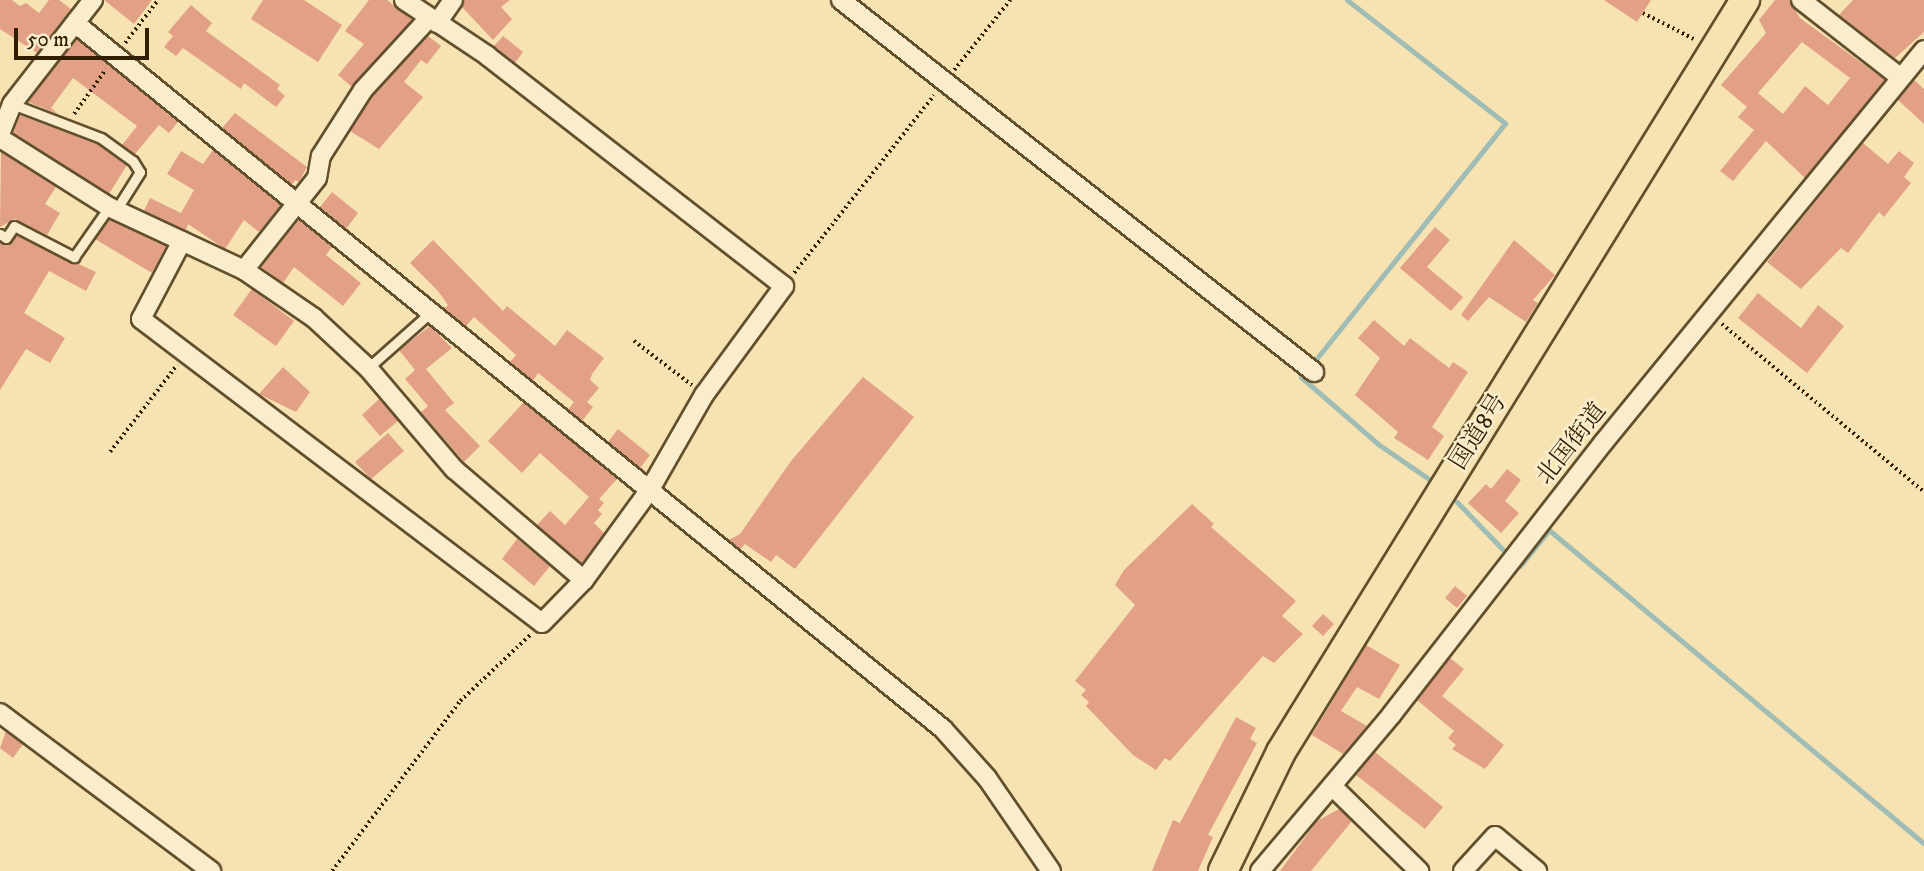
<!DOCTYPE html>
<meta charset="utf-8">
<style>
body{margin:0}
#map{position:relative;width:1924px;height:871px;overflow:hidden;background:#f7e3b2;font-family:"IM FELL DW Pica","Noto Serif JP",serif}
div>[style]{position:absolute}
.stream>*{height:5px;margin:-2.5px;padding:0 2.5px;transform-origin:2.5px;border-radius:2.5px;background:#9fbdb4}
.building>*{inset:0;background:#e2a087}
.path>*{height:3.5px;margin-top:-1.75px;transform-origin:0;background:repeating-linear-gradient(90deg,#311e00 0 2px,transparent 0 5.5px)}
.roads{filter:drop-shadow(2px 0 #624f2c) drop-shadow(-2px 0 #624f2c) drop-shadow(0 2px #624f2c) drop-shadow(0 -2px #624f2c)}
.service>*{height:9px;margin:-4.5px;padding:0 4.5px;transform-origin:4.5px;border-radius:4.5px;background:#faedcd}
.minor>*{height:18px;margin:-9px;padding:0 9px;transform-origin:9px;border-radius:9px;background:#faedcd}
.trunk>*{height:28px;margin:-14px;padding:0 14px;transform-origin:14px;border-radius:14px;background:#f7e3b2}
span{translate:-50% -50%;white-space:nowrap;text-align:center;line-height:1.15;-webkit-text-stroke:5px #faedcd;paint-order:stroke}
.street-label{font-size:24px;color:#311e00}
.scale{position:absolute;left:14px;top:28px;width:135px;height:32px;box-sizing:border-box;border:4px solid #311e00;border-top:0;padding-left:9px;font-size:21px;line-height:24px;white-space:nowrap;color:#311e00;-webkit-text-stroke:5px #faedcd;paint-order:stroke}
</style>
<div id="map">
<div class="stream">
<i style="left:1317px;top:358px;width:301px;rotate:-51.3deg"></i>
<i style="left:1505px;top:123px;width:200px;rotate:-142.1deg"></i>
<i style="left:1301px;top:377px;width:102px;rotate:41deg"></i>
<i style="left:1378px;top:444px;width:62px;rotate:34.5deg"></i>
<i style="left:1457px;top:502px;width:74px;rotate:46.1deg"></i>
<i style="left:1520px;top:566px;width:46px;rotate:-51.1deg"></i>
<i style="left:1549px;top:530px;width:488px;rotate:39.9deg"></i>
</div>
<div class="building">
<i style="clip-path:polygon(0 0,12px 0,20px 6px,26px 3px,39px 13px,49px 0,59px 0,71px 9px,37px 53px,0 29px)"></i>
<i style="clip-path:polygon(104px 0,152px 0,134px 24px)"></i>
<i style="clip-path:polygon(263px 0,304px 0,342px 25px,318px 62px,251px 19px)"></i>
<i style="clip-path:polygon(369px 0,387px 0,412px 20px,352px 87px,338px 75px,364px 44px,345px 31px)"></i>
<i style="clip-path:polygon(464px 0,510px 0,501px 7px,512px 19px,493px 40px,462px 7px)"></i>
<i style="clip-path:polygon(1604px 0,1651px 0,1637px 22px)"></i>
<i style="clip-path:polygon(evenodd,1775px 0,1789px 0,1800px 18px,1885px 80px,1805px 178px,1766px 141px,1733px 181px,1720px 171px,1754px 130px,1738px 117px,1747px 107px,1721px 85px,1766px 33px,1759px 20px,1775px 0,1802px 42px,1850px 78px,1828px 105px,1805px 86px,1783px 114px,1758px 93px,1802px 42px)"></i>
<i style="clip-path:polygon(1853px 0,1924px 0,1924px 32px,1895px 58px,1839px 15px)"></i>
<i style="clip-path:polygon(191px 5px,212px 23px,206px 31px,280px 85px,277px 89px,285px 96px,276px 107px,244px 83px,241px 89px,183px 48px,176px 56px,164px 47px,173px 36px,168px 32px)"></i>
<i style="clip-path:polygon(428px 36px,441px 46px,427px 64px,421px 60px,404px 82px,423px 97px,379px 149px,350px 131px,372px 97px)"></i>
<i style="clip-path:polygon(503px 36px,523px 52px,515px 63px,494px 46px)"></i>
<i style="clip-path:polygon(77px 39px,178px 122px,169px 133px,159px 125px,135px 154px,122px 145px,137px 126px,73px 78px,51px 108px,58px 114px,28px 102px)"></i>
<i style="clip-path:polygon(1914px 80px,1924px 89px,1924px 124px,1898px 100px)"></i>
<i style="clip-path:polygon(235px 113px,307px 167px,299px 182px,295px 180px,292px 185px,222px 128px)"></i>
<i style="clip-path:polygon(20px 115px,98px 144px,127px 165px,109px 194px,13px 133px)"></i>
<i style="clip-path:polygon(1863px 143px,1888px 164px,1899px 151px,1914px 163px,1904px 177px,1911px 183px,1884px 217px,1879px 212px,1848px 253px,1841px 248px,1801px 289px,1767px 262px)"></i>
<i style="clip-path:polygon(213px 150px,281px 205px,259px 232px,244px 220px,225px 249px,188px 224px,186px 230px,144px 211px,150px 198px,181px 213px,194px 190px,167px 174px,181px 151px,203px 164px)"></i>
<i style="clip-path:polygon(1px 152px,56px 187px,45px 204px,60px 213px,47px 235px,15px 219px,0 227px)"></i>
<i style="clip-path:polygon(332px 192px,358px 213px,346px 229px,320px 207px)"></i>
<i style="clip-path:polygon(109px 219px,166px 246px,152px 273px,95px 239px)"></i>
<i style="clip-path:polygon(299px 220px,332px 247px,326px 255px,361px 283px,343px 306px,294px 267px,283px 283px,261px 267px)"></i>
<i style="clip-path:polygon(1435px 227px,1450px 240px,1427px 267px,1463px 297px,1451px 311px,1400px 268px)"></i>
<i style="clip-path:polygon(16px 235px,96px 272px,86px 291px,49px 271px,24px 313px,65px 338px,50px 363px,26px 349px,0 390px,0 242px,8px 244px)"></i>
<i style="clip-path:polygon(433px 240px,503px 311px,507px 306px,555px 346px,567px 330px,604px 358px,592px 374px,590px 380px,599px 388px,587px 402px,593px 407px,582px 421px,568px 410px,574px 402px,538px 373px,533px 381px,510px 362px,516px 355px,474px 317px,466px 326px,444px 309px,448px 305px,438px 291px,410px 263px)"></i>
<i style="clip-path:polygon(1514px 240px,1555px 275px,1533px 300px,1538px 303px,1526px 322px,1489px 297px,1468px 321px,1461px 315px)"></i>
<i style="clip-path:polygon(252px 289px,294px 321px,276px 346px,233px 315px)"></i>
<i style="clip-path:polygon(1758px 293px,1801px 328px,1818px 305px,1844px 326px,1807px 373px,1738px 318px)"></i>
<i style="clip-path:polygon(1374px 320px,1404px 346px,1410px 338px,1449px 368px,1453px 362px,1468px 372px,1432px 427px,1444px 436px,1428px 460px,1394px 438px,1398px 432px,1355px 395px,1380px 358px,1358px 338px)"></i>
<i style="clip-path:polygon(430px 326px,452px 348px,426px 369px,454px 403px,445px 410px,480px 446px,464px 462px,421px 412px,428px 406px,405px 379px,415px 370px,399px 350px)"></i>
<i style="clip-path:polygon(283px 367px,310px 392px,296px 412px,259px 394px)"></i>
<i style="clip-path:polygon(863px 377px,914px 417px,795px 569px,776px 555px,771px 562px,745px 544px,740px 549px,729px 540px,740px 534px,791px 461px)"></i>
<i style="clip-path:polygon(379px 399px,398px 421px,380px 436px,362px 415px)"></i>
<i style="clip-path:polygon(524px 402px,617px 479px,599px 499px,604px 503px,598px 510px,602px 514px,594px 523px,604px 533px,582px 563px,537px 525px,550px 511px,565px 525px,589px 497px,540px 453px,522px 473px,488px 441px)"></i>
<i style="clip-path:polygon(618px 429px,650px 455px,640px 468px,608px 442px)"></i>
<i style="clip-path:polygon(388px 433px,404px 451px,371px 479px,355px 462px)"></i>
<i style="clip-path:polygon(1507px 469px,1521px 480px,1505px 501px,1519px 513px,1501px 533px,1468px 503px,1486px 484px,1491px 489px)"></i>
<i style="clip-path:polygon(1192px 504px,1214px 524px,1211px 527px,1296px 601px,1282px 616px,1303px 634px,1274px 663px,1263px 656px,1170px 761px,1165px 758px,1156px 770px,1133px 755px,1086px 706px,1089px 702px,1081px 695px,1086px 690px,1075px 681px,1135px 605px,1115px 585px,1124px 570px)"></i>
<i style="clip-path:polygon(517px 539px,550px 566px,534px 586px,502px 559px)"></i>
<i style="clip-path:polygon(1455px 586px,1467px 596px,1457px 608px,1445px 598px)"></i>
<i style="clip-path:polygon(1323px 614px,1334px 624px,1323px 636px,1312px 626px)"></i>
<i style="clip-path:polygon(1366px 645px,1400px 665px,1379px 699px,1357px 687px,1341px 711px,1367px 726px,1343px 754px,1312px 735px)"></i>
<i style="clip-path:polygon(1450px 658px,1464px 669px,1442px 696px,1504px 745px,1485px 769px,1452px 749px,1456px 745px,1448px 738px,1454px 731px,1417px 700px)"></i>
<i style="clip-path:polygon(1236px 717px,1256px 728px,1250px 739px,1257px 743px,1208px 835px,1213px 837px,1198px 871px,1152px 871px,1173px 820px,1180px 823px)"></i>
<i style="clip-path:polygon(6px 731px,23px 744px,13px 758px,0 748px)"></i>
<i style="clip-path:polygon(1375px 752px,1443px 807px,1425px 829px,1356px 775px)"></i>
<i style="clip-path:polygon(1339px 809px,1352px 821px,1311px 871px,1280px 871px,1317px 821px)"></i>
</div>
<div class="path">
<i style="left:1643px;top:13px;width:57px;rotate:27deg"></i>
<i style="left:125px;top:43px;width:54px;rotate:-52.5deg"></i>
<i style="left:954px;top:70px;width:90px;rotate:-51.3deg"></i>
<i style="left:74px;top:114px;width:55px;rotate:-54.6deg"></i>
<i style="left:794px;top:273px;width:226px;rotate:-51.8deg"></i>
<i style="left:1722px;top:324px;width:263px;rotate:39.7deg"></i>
<i style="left:634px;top:341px;width:73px;rotate:37.2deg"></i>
<i style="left:110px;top:452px;width:110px;rotate:-52.4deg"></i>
<i style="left:332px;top:871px;width:213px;rotate:-53deg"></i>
<i style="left:460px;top:701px;width:96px;rotate:-43.3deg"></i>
</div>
<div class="roads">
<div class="service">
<i style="left:12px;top:104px;width:95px;rotate:20.9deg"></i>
<i style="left:101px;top:138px;width:39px;rotate:36deg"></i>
<i style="left:133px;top:161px;width:13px;rotate:58deg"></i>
<i style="left:140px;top:172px;width:45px;rotate:122.3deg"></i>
<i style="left:0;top:234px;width:7px;rotate:34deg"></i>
<i style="left:6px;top:238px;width:14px;rotate:-56deg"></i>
<i style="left:14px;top:226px;width:68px;rotate:27.3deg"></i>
<i style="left:74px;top:257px;width:61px;rotate:-55deg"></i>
<i style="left:368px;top:368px;width:83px;rotate:-41.6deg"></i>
</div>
<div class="minor">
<i style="left:841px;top:0;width:602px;rotate:38.18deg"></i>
<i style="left:1801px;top:0;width:125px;rotate:37.9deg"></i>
<i style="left:75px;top:23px;width:1119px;rotate:39.12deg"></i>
<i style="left:943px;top:729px;width:66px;rotate:48.1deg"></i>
<i style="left:987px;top:778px;width:113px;rotate:55.5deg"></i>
<i style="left:437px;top:23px;width:28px;rotate:-55deg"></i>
<i style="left:0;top:134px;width:32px;rotate:-68deg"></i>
<i style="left:12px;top:104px;width:132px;rotate:-52.1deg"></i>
<i style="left:0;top:138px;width:129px;rotate:32.3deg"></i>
<i style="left:109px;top:207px;width:149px;rotate:25deg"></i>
<i style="left:244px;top:270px;width:85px;rotate:34.4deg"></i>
<i style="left:314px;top:318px;width:74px;rotate:42.8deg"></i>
<i style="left:368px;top:368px;width:133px;rotate:49.6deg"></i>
<i style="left:454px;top:469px;width:171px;rotate:40.5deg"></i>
<i style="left:182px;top:241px;width:88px;rotate:117.7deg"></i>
<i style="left:141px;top:319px;width:503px;rotate:37.17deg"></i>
<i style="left:542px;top:623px;width:60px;rotate:-45.7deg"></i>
<i style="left:584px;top:580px;width:110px;rotate:-53.9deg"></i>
<i style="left:649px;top:491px;width:111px;rotate:-60.2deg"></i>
<i style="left:704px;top:395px;width:135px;rotate:-53.7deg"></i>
<i style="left:784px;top:286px;width:375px;rotate:-142.2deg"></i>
<i style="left:488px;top:56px;width:101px;rotate:-146.3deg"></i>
<i style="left:244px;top:270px;width:117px;rotate:-51.6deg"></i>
<i style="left:317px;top:178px;width:22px;rotate:-80deg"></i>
<i style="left:321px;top:156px;width:78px;rotate:-57.5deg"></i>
<i style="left:363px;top:90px;width:98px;rotate:-47.5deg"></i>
<i style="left:0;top:713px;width:264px;rotate:36.8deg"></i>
<i style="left:1332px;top:786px;width:122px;rotate:44.3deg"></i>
<i style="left:1260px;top:871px;width:205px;rotate:-49.9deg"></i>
<i style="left:1392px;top:714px;width:343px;rotate:-52.1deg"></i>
<i style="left:1603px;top:443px;width:507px;rotate:-50.76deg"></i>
<i style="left:1463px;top:871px;width:47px;rotate:-47.6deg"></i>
<i style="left:1495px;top:836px;width:55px;rotate:39.8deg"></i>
</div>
<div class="trunk">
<i style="left:1223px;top:871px;width:132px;rotate:-64deg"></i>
<i style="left:1281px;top:752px;width:884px;rotate:-58.32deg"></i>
</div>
</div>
<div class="street-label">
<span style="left:1479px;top:432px;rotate:-58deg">国道8号</span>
<span style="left:1572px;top:444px;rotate:-52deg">北国街道</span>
</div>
<div class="scale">50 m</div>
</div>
